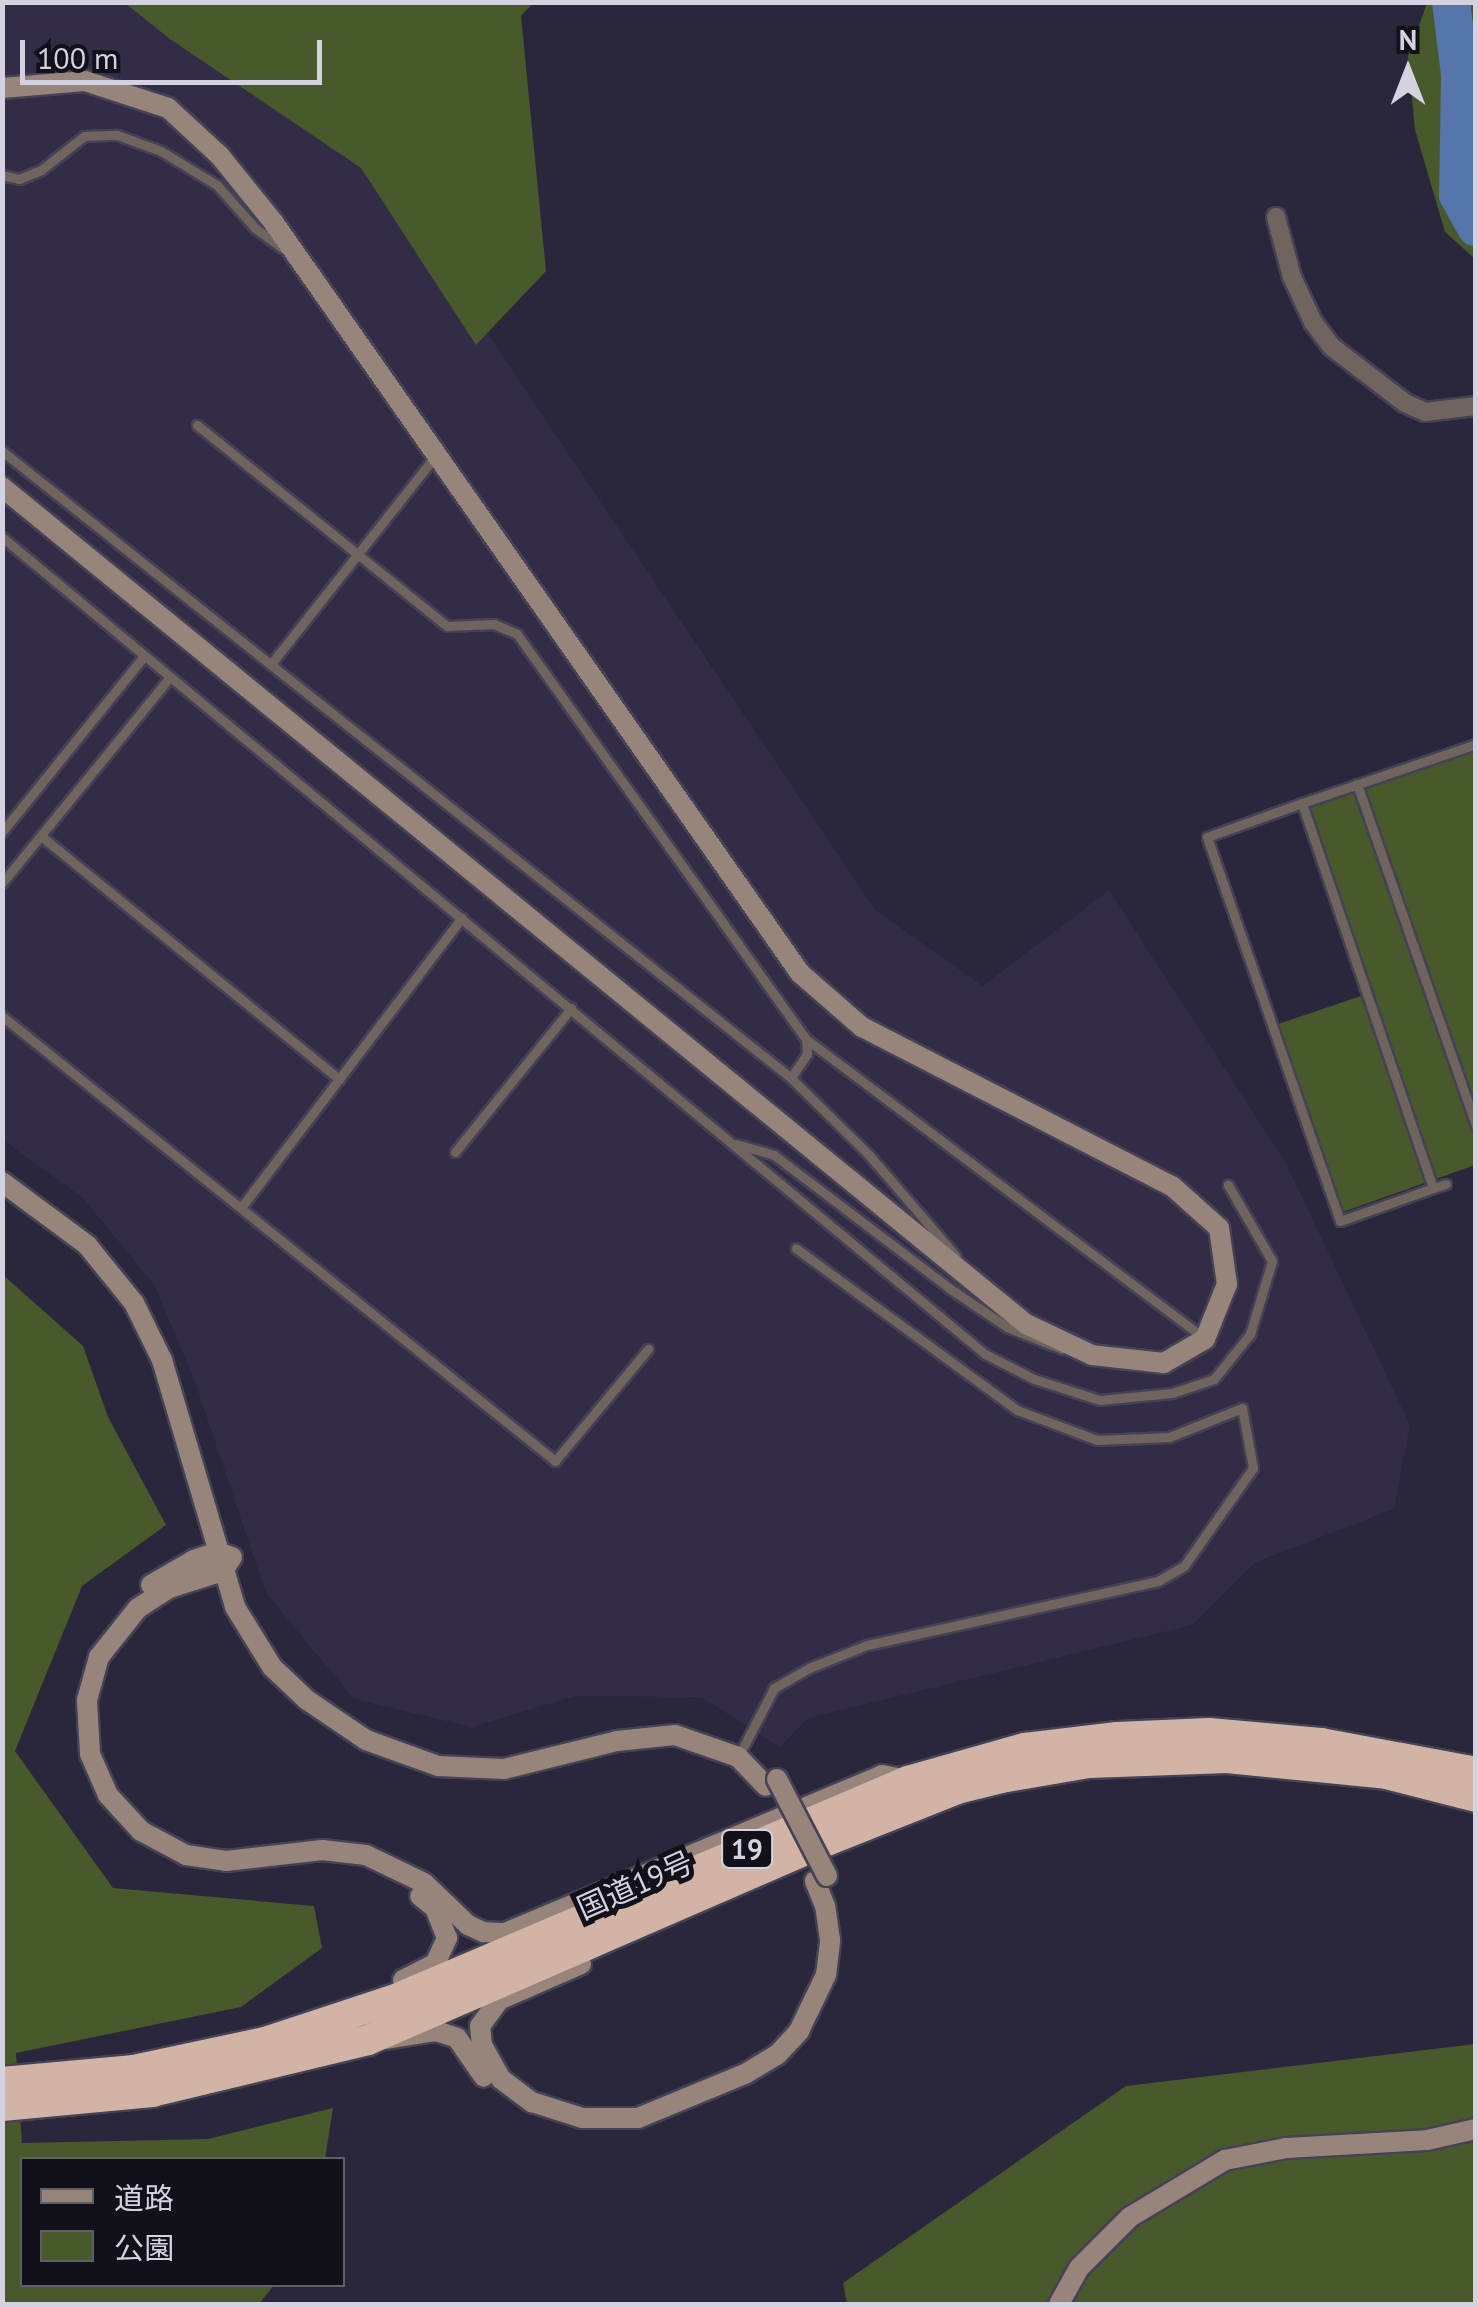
<!DOCTYPE html>
<meta charset="utf-8">
<style>
body{margin:0}
#map{position:relative;width:1478px;height:2307px;overflow:hidden;background:#2a263b;font-family:"PT Sans","Noto Sans JP",sans-serif}
div>[style]{position:absolute}
.built>*{inset:0;background:#322c47}
.green>*{inset:0;background:#48592b}
.river>*{height:38px;margin:-19px;padding:0 19px;transform-origin:19px;border-radius:19px;background:#5675aa}
.roads{filter:drop-shadow(2px 0 #454255) drop-shadow(-2px 0 #454255) drop-shadow(0 2px #454255) drop-shadow(0 -2px #454255)}
.lane>*{height:9px;margin:-4.5px;padding:0 4.5px;transform-origin:4.5px;border-radius:4.5px;background:#6f645e}
.street>*{height:18px;margin:-9px;padding:0 9px;transform-origin:9px;border-radius:9px;background:#6f645e}
.secondary>*{height:20px;margin:-10px;padding:0 10px;transform-origin:10px;border-radius:10px;background:#97857b}
.highway>*{height:30px;margin:-15px;padding:0 15px;transform-origin:15px;border-radius:15px;background:#d1b4a5}
.bridges{filter:drop-shadow(2px 0 #454255) drop-shadow(-2px 0 #454255) drop-shadow(0 2px #454255) drop-shadow(0 -2px #454255)}
.secondary-bridge>*{height:20px;margin:-10px;padding:0 10px;transform-origin:10px;border-radius:10px;background:#97857b}
span{translate:-50% -50%;white-space:nowrap;text-align:center;line-height:1.15;-webkit-text-stroke:10px #12111a;paint-order:stroke}
.shield-label span{padding:2px 8px;background:#12111a;border:2px solid;border-radius:8px;-webkit-text-stroke-width:0}
.shield-label{font-size:28px;color:#d4d2e0;font-weight:700}
.street-label{font-size:30px;color:#d4d2e0}
.frame{position:absolute;inset:0;border:5px solid #d4d2e0;pointer-events:none}
.legend{position:absolute;left:20px;top:2157px;width:325px;height:130px;box-sizing:border-box;background:#12111a;border:2px solid #605e69;margin:0;padding:12px 18px;list-style:none;font-size:30px;color:#d4d2e0}
.legend li{display:flex;align-items:center;gap:20px;height:50px}
.legend b{width:50px;border:2px solid #605e69}
.north{position:absolute;left:1358px;top:20px;width:100px;height:100px;-webkit-text-stroke:8px #12111a;paint-order:stroke;rotate:0deg;font-size:28px;font-weight:700;line-height:40px;text-align:center;color:#d4d2e0}
.north::after{content:'';display:block;margin:auto;width:35px;height:45px;background:#d4d2e0;clip-path:polygon(50% 0,100% 100%,50% 72%,0 100%)}
.scale{position:absolute;left:20px;top:40px;width:302px;height:45px;box-sizing:border-box;border:5px solid #d4d2e0;border-top:0;padding-left:12px;font-size:30px;line-height:35px;white-space:nowrap;color:#d4d2e0;-webkit-text-stroke:8px #12111a;paint-order:stroke}
</style>
<div id="map">
<div class="built">
<i style="clip-path:polygon(3px 3px,142px 3px,365px 151px,875px 910px,983px 986px,1109px 890px,1286px 1163px,1410px 1425px,1394px 1509px,1254px 1563px,1192px 1625px,808px 1718px,780px 1747px,701px 1697px,575px 1696px,472px 1727px,354px 1699px,266px 1593px,195px 1382px,155px 1286px,83px 1198px,3px 1140px)"></i>
</div>
<div class="green">
<i style="clip-path:polygon(125px 3px,533px 3px,521px 16px,546px 271px,476px 345px,361px 168px,170px 39px)"></i>
<i style="clip-path:polygon(1427px 3px,1475px 3px,1475px 259px,1445px 232px,1415px 130px,1408px 56px)"></i>
<i style="clip-path:polygon(1475px 752px,1475px 1165px,1343px 1212px,1278px 1024px,1373px 992px,1310px 807px)"></i>
<i style="clip-path:polygon(2px 1274px,83px 1346px,108px 1417px,166px 1525px,82px 1586px,15px 1751px,113px 1888px,314px 1906px,322px 1948px,241px 2007px,16px 2053px,22px 2143px,208px 2139px,333px 2108px,325px 2159px,22px 2160px,22px 2284px,274px 2285px,259px 2304px,3px 2304px)"></i>
<i style="clip-path:polygon(1475px 2044px,1475px 2304px,847px 2304px,843px 2283px,1126px 2086px)"></i>
</div>
<div class="river">
<i style="left:1451px;top:2px;width:73px;rotate:82.9deg"></i>
<i style="left:1460px;top:74px;width:121px;rotate:90.9deg"></i>
<i style="left:1458px;top:195px;width:37px;rotate:61deg"></i>
</div>
<div class="roads">
<div class="lane">
<i style="left:2px;top:175px;width:17px;rotate:13deg"></i>
<i style="left:19px;top:179px;width:24px;rotate:-22deg"></i>
<i style="left:41px;top:170px;width:55px;rotate:-38.3deg"></i>
<i style="left:84px;top:136px;width:33px;rotate:-2deg"></i>
<i style="left:117px;top:135px;width:47px;rotate:20deg"></i>
<i style="left:161px;top:151px;width:66px;rotate:31.3deg"></i>
<i style="left:217px;top:185px;width:57px;rotate:48.5deg"></i>
<i style="left:255px;top:228px;width:34px;rotate:36deg"></i>
<i style="left:197px;top:425px;width:321px;rotate:38.8deg"></i>
<i style="left:447px;top:626px;width:47px;rotate:-2.4deg"></i>
<i style="left:494px;top:624px;width:25px;rotate:23deg"></i>
<i style="left:517px;top:634px;width:498px;rotate:54.5deg"></i>
<i style="left:806px;top:1039px;width:15px;rotate:86deg"></i>
<i style="left:807px;top:1054px;width:29px;rotate:124deg"></i>
<i style="left:2px;top:451px;width:1008px;rotate:38.47deg"></i>
<i style="left:791px;top:1078px;width:110px;rotate:44.6deg"></i>
<i style="left:869px;top:1155px;width:133px;rotate:49.3deg"></i>
<i style="left:2px;top:537px;width:1278px;rotate:39.73deg"></i>
<i style="left:985px;top:1354px;width:55px;rotate:27deg"></i>
<i style="left:1034px;top:1379px;width:69px;rotate:17.7deg"></i>
<i style="left:1100px;top:1400px;width:72px;rotate:-5.6deg"></i>
<i style="left:1172px;top:1393px;width:44px;rotate:-18.4deg"></i>
<i style="left:1214px;top:1379px;width:58px;rotate:-51.3deg"></i>
<i style="left:1250px;top:1334px;width:76px;rotate:-73.2deg"></i>
<i style="left:1272px;top:1261px;width:88px;rotate:-120.1deg"></i>
<i style="left:271px;top:664px;width:265px;rotate:-51.7deg"></i>
<i style="left:1357px;top:784px;width:362px;rotate:70.8deg"></i>
<i style="left:1302px;top:803px;width:101px;rotate:160.3deg"></i>
<i style="left:1207px;top:837px;width:406px;rotate:70.9deg"></i>
<i style="left:1340px;top:1221px;width:99px;rotate:-19.5deg"></i>
<i style="left:2px;top:832px;width:226px;rotate:-51.1deg"></i>
<i style="left:41px;top:836px;width:385px;rotate:39.2deg"></i>
<i style="left:2px;top:883px;width:266px;rotate:-50.8deg"></i>
<i style="left:2px;top:1016px;width:710px;rotate:38.82deg"></i>
<i style="left:555px;top:1461px;width:146px;rotate:-50.3deg"></i>
<i style="left:806px;top:1039px;width:496px;rotate:36.9deg"></i>
<i style="left:736px;top:1144px;width:40px;rotate:16deg"></i>
<i style="left:774px;top:1155px;width:220px;rotate:37.2deg"></i>
<i style="left:949px;top:1288px;width:70px;rotate:33.9deg"></i>
<i style="left:1007px;top:1327px;width:59px;rotate:21.8deg"></i>
<i style="left:455px;top:1152px;width:185px;rotate:-51.1deg"></i>
<i style="left:1446px;top:1184px;width:14px;rotate:163deg"></i>
<i style="left:1433px;top:1188px;width:407px;rotate:-108.8deg"></i>
<i style="left:1302px;top:803px;width:184px;rotate:-18.7deg"></i>
<i style="left:243px;top:1205px;width:361px;rotate:-52.7deg"></i>
<i style="left:738px;top:1757px;width:78px;rotate:-62.4deg"></i>
<i style="left:774px;top:1688px;width:40px;rotate:-29.7deg"></i>
<i style="left:809px;top:1668px;width:62px;rotate:-21.6deg"></i>
<i style="left:867px;top:1645px;width:298px;rotate:-12.4deg"></i>
<i style="left:1158px;top:1581px;width:30px;rotate:-30deg"></i>
<i style="left:1184px;top:1566px;width:120px;rotate:-54.9deg"></i>
<i style="left:1253px;top:1468px;width:61px;rotate:-100.4deg"></i>
<i style="left:1242px;top:1408px;width:79px;rotate:158.3deg"></i>
<i style="left:1169px;top:1437px;width:72px;rotate:177.6deg"></i>
<i style="left:1097px;top:1440px;width:85px;rotate:-159.4deg"></i>
<i style="left:1017px;top:1410px;width:274px;rotate:-143.8deg"></i>
</div>
<div class="street">
<i style="left:1276px;top:217px;width:62px;rotate:75.1deg"></i>
<i style="left:1292px;top:277px;width:50px;rotate:65deg"></i>
<i style="left:1313px;top:322px;width:31px;rotate:53deg"></i>
<i style="left:1332px;top:347px;width:92px;rotate:37.5deg"></i>
<i style="left:1405px;top:403px;width:22px;rotate:24deg"></i>
<i style="left:1425px;top:412px;width:51px;rotate:-6.7deg"></i>
</div>
<div class="secondary">
<i style="left:2px;top:88px;width:83px;rotate:-4.8deg"></i>
<i style="left:85px;top:81px;width:87px;rotate:18deg"></i>
<i style="left:168px;top:108px;width:71px;rotate:42.7deg"></i>
<i style="left:220px;top:156px;width:86px;rotate:51.1deg"></i>
<i style="left:274px;top:223px;width:916px;rotate:54.96deg"></i>
<i style="left:800px;top:973px;width:82px;rotate:41.1deg"></i>
<i style="left:862px;top:1027px;width:348px;rotate:27.2deg"></i>
<i style="left:1172px;top:1186px;width:63px;rotate:41.8deg"></i>
<i style="left:1219px;top:1228px;width:57px;rotate:81.9deg"></i>
<i style="left:1227px;top:1284px;width:59px;rotate:111.8deg"></i>
<i style="left:1205px;top:1339px;width:48px;rotate:149.7deg"></i>
<i style="left:1164px;top:1363px;width:72px;rotate:-173.7deg"></i>
<i style="left:1092px;top:1355px;width:73px;rotate:-154.8deg"></i>
<i style="left:1026px;top:1324px;width:1323px;rotate:-140.74deg"></i>
<i style="left:2px;top:1182px;width:106px;rotate:36.5deg"></i>
<i style="left:87px;top:1245px;width:75px;rotate:51deg"></i>
<i style="left:134px;top:1303px;width:64px;rotate:63.8deg"></i>
<i style="left:162px;top:1360px;width:258px;rotate:73.5deg"></i>
<i style="left:235px;top:1607px;width:70px;rotate:58.3deg"></i>
<i style="left:272px;top:1667px;width:48px;rotate:43.3deg"></i>
<i style="left:307px;top:1700px;width:71px;rotate:34.1deg"></i>
<i style="left:366px;top:1740px;width:77px;rotate:19.9deg"></i>
<i style="left:438px;top:1766px;width:66px;rotate:2.6deg"></i>
<i style="left:504px;top:1769px;width:116px;rotate:-13.9deg"></i>
<i style="left:617px;top:1741px;width:58px;rotate:-5.9deg"></i>
<i style="left:675px;top:1735px;width:67px;rotate:19.2deg"></i>
<i style="left:738px;top:1757px;width:40px;rotate:46deg"></i>
<i style="left:232px;top:1557px;width:17px;rotate:123deg"></i>
<i style="left:223px;top:1571px;width:57px;rotate:162.5deg"></i>
<i style="left:169px;top:1588px;width:37px;rotate:147deg"></i>
<i style="left:138px;top:1608px;width:63px;rotate:128.5deg"></i>
<i style="left:99px;top:1657px;width:45px;rotate:105.6deg"></i>
<i style="left:87px;top:1700px;width:54px;rotate:86.8deg"></i>
<i style="left:90px;top:1754px;width:45px;rotate:66.3deg"></i>
<i style="left:108px;top:1795px;width:49px;rotate:47.5deg"></i>
<i style="left:141px;top:1831px;width:51px;rotate:28.1deg"></i>
<i style="left:186px;top:1855px;width:40px;rotate:8.5deg"></i>
<i style="left:226px;top:1861px;width:97px;rotate:-6.5deg"></i>
<i style="left:322px;top:1850px;width:44px;rotate:6.5deg"></i>
<i style="left:366px;top:1855px;width:64px;rotate:25.8deg"></i>
<i style="left:424px;top:1883px;width:61px;rotate:43.7deg"></i>
<i style="left:468px;top:1925px;width:17px;rotate:25deg"></i>
<i style="left:483px;top:1932px;width:22px;rotate:3deg"></i>
<i style="left:505px;top:1933px;width:409px;rotate:-22.7deg"></i>
<i style="left:882px;top:1775px;width:25px;rotate:11deg"></i>
<i style="left:151px;top:1585px;width:50px;rotate:-30.2deg"></i>
<i style="left:194px;top:1560px;width:24px;rotate:-19deg"></i>
<i style="left:217px;top:1552px;width:13px;rotate:18deg"></i>
<i style="left:581px;top:1964px;width:90px;rotate:156.3deg"></i>
<i style="left:499px;top:2000px;width:32px;rotate:126deg"></i>
<i style="left:480px;top:2026px;width:19px;rotate:84deg"></i>
<i style="left:482px;top:2045px;width:39px;rotate:61deg"></i>
<i style="left:501px;top:2079px;width:39px;rotate:37deg"></i>
<i style="left:532px;top:2102px;width:52px;rotate:17.7deg"></i>
<i style="left:582px;top:2118px;width:56px"></i>
<i style="left:638px;top:2118px;width:116px;rotate:-22.4deg"></i>
<i style="left:745px;top:2074px;width:37px;rotate:-31deg"></i>
<i style="left:777px;top:2055px;width:33px;rotate:-47deg"></i>
<i style="left:799px;top:2031px;width:62px;rotate:-64.3deg"></i>
<i style="left:826px;top:1975px;width:35px;rotate:-83deg"></i>
<i style="left:830px;top:1940px;width:34px;rotate:-98deg"></i>
<i style="left:825px;top:1906px;width:27px;rotate:-112deg"></i>
<i style="left:403px;top:1980px;width:36px;rotate:-27deg"></i>
<i style="left:435px;top:1964px;width:29px;rotate:-65deg"></i>
<i style="left:447px;top:1938px;width:32px;rotate:-112deg"></i>
<i style="left:435px;top:1908px;width:19px;rotate:-141deg"></i>
<i style="left:386px;top:2039px;width:51px;rotate:-9.1deg"></i>
<i style="left:436px;top:2031px;width:22px;rotate:18deg"></i>
<i style="left:457px;top:2038px;width:47px;rotate:55.3deg"></i>
<i style="left:1059px;top:2304px;width:41px;rotate:-60.9deg"></i>
<i style="left:1079px;top:2268px;width:72px;rotate:-45deg"></i>
<i style="left:1130px;top:2217px;width:111px;rotate:-31deg"></i>
<i style="left:1225px;top:2160px;width:62px;rotate:-11.1deg"></i>
<i style="left:1286px;top:2148px;width:141px;rotate:-3.2deg"></i>
<i style="left:1427px;top:2140px;width:50px;rotate:-12.7deg"></i>
</div>
<div class="highway">
<i style="left:2px;top:2082px;width:133px;rotate:-5.2deg"></i>
<i style="left:134px;top:2070px;width:134px;rotate:-12.1deg"></i>
<i style="left:265px;top:2042px;width:135px;rotate:-18.2deg"></i>
<i style="left:393px;top:2000px;width:560px;rotate:-23.04deg"></i>
<i style="left:908px;top:1781px;width:122px;rotate:-15.8deg"></i>
<i style="left:1025px;top:1748px;width:93px;rotate:-6.8deg"></i>
<i style="left:1117px;top:1737px;width:92px;rotate:-2.5deg"></i>
<i style="left:1209px;top:1733px;width:112px;rotate:5.1deg"></i>
<i style="left:1321px;top:1743px;width:158px;rotate:10.6deg"></i>
<i style="left:2px;top:2106px;width:151px;rotate:-5.3deg"></i>
<i style="left:152px;top:2092px;width:222px;rotate:-13.5deg"></i>
<i style="left:368px;top:2040px;width:503px;rotate:-23.45deg"></i>
<i style="left:829px;top:1840px;width:138px;rotate:-21.7deg"></i>
<i style="left:957px;top:1789px;width:45px;rotate:-14deg"></i>
<i style="left:1001px;top:1778px;width:89px;rotate:-9.7deg"></i>
<i style="left:1089px;top:1763px;width:138px;rotate:-2.1deg"></i>
<i style="left:1227px;top:1758px;width:160px;rotate:5.7deg"></i>
<i style="left:1386px;top:1774px;width:93px;rotate:14.3deg"></i>
</div>
</div>
<div class="bridges">
<div class="secondary-bridge">
<i style="left:777px;top:1779px;width:109px;rotate:62.7deg"></i>
</div>
</div>
<div class="shield-label">
<span style="left:747px;top:1849px">19</span>
</div>
<div class="street-label">
<span style="left:635px;top:1885px;rotate:-24deg">国道19号</span>
</div>
<div class="frame"></div>
<ul class="legend">
<li><b style="height:12px;background:#97857b"></b>道路</li>
<li><b style="height:28px;background:#48592b"></b>公園</li>
</ul>
<div class="north">N</div>
<div class="scale">100 m</div>
</div>
